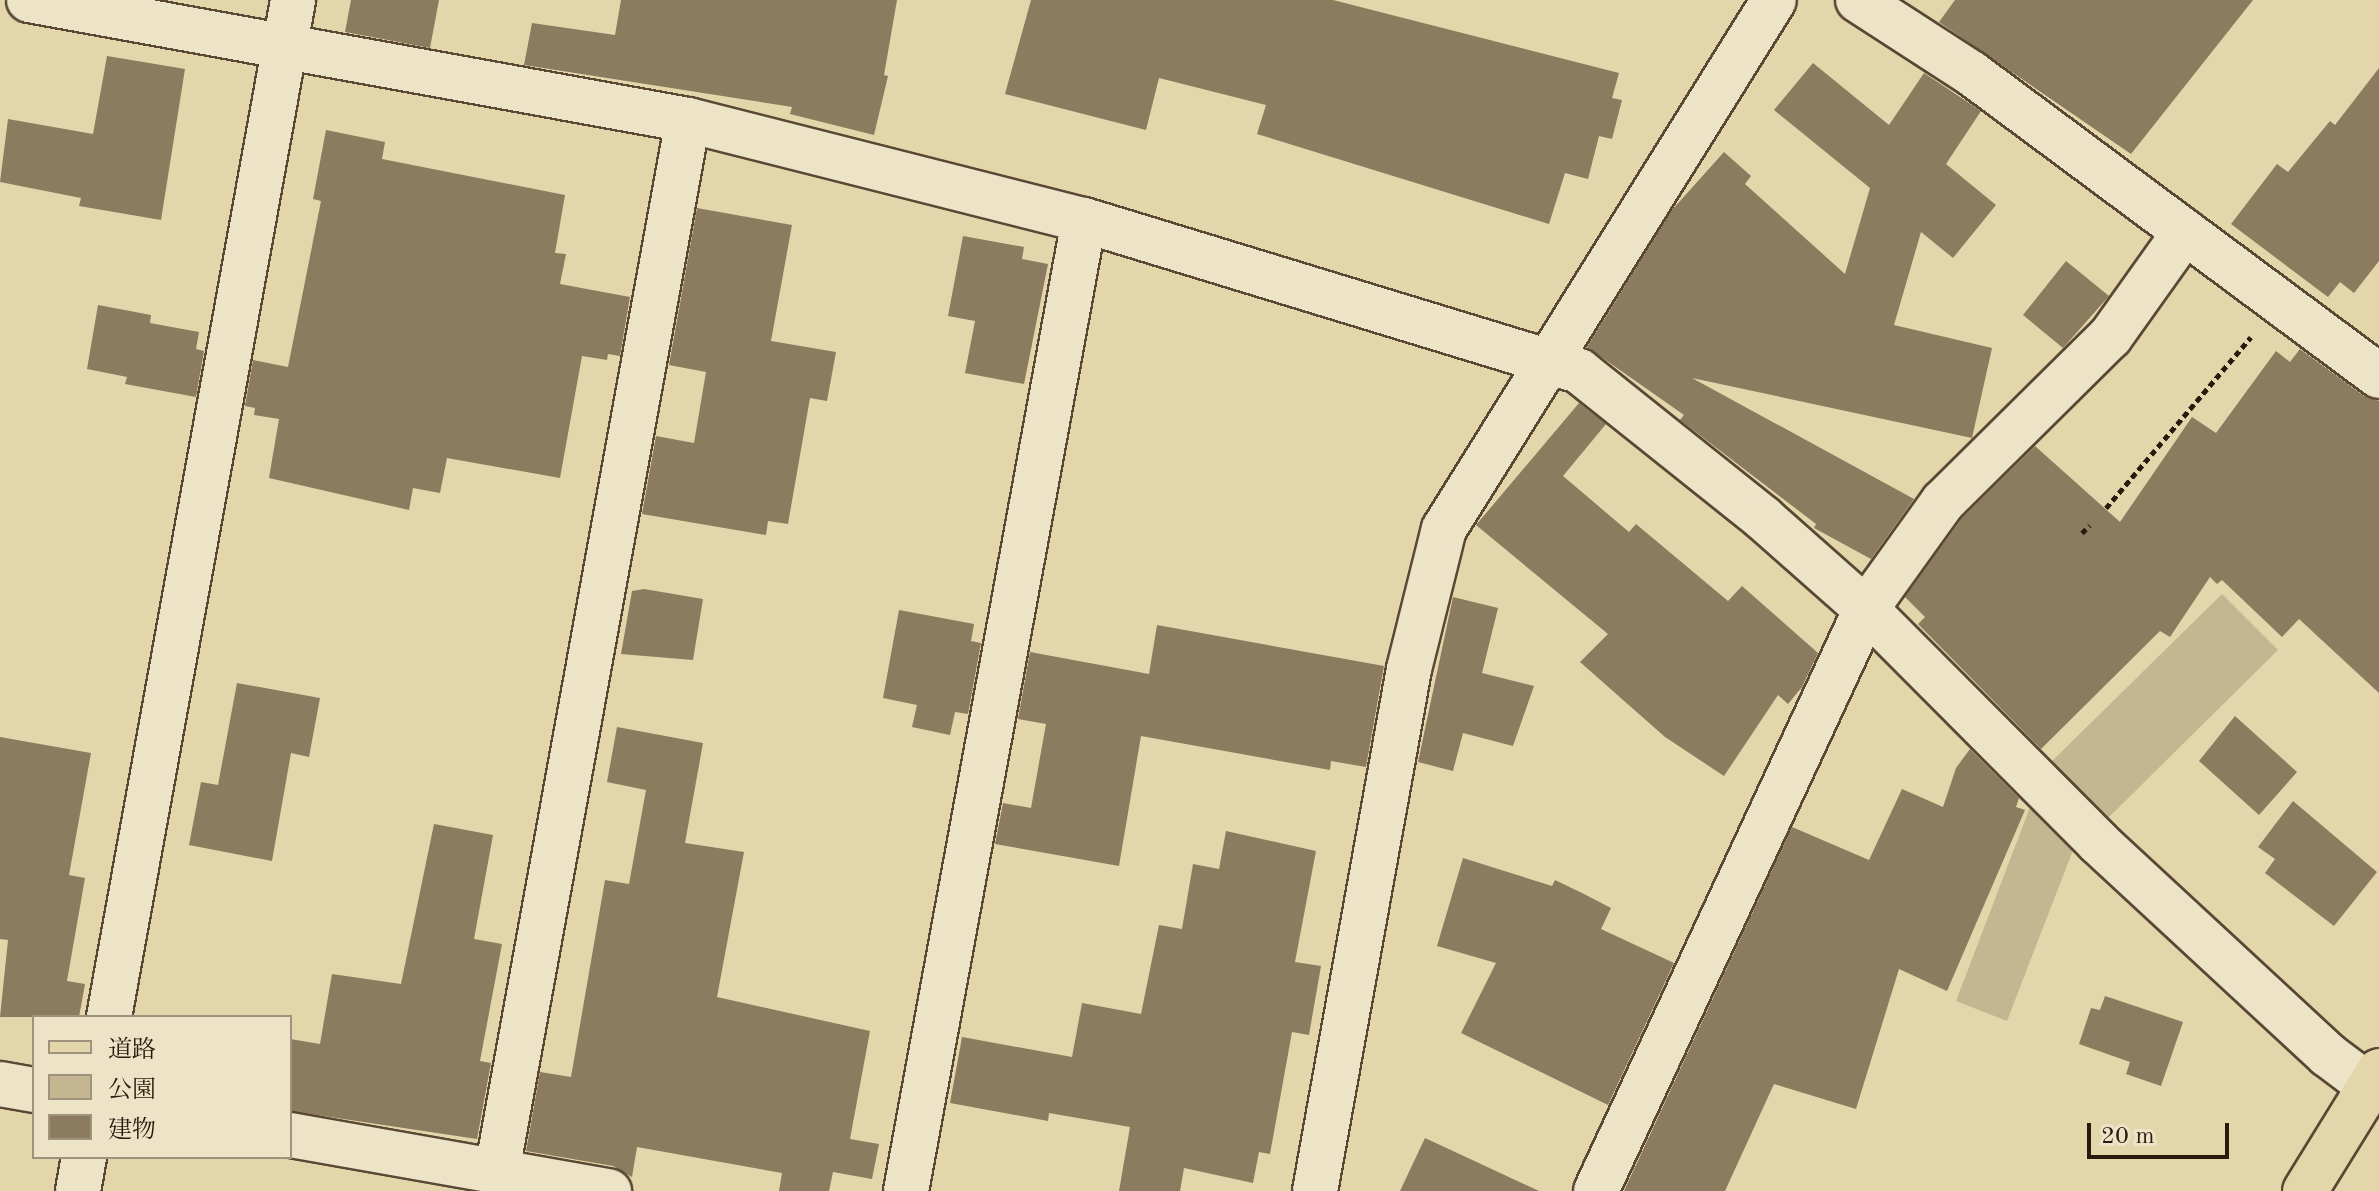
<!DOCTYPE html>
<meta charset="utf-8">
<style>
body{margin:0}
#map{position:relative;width:2379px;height:1191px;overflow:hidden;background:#e4d6ab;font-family:"Old Standard TT","Noto Serif JP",serif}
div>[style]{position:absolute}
.green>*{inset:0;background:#c4b690}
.building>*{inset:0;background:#8b7b5f}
.path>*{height:5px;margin-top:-2.5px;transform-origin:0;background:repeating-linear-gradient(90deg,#2a190d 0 6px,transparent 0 10px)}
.roads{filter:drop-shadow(2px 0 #584834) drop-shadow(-2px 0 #584834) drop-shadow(0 2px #584834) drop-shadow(0 -2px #584834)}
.minor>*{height:44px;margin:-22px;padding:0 22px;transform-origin:22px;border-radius:22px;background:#ede4c8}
.major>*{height:44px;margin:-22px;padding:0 22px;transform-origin:22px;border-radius:22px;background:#e4d6ab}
span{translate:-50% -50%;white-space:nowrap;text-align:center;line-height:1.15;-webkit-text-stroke:8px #ede4c8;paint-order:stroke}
.legend{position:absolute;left:32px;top:1015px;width:260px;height:144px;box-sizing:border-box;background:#ede4c8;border:2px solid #9f937d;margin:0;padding:10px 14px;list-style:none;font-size:24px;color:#2a190d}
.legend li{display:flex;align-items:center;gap:16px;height:40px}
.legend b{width:40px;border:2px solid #9f937d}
.scale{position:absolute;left:2087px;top:1123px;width:142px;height:36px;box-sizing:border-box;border:4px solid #2a190d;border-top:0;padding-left:10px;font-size:24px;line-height:28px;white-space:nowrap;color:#2a190d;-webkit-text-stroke:6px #ede4c8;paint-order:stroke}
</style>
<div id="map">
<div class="green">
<i style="clip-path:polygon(2222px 594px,2278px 650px,2103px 823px,2047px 766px)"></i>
<i style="clip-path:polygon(2032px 802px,2075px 845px,2007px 1021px,1956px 1001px)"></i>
</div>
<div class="building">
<i style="clip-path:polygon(351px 0,439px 0,430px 48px,345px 32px)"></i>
<i style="clip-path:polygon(621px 0,897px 0,884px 75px,888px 76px,874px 135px,790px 114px,792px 107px,524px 65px,532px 23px,615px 35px)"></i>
<i style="clip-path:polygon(1031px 0,1333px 0,1619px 73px,1612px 98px,1622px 100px,1612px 139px,1599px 136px,1588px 179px,1565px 173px,1549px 224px,1257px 134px,1266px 105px,1159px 78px,1146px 130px,1005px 94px)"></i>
<i style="clip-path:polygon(1955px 0,2253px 0,2131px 154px,1939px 22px)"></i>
<i style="clip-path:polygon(107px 56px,185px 69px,161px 220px,79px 206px,81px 198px,0 182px,8px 119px,93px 134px)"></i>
<i style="clip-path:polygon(1813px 63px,1889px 125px,1924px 73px,1981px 111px,1946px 164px,1996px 205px,1953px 258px,1921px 232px,1894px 325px,1992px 348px,1972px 438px,1692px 378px,1914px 499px,1871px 559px,1814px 528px,1816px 524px,1680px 420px,1684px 415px,1587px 347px,1672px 210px,1724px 152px,1751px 176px,1745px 184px,1845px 274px,1870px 188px,1774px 110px)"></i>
<i style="clip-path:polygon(2379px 68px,2379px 261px,2354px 293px,2340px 282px,2328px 297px,2231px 224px,2277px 164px,2288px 172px,2330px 121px,2335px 125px)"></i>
<i style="clip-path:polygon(326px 130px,385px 142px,382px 159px,565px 195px,555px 253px,566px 254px,560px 284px,630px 297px,620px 356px,608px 354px,607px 360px,582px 356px,560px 478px,447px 458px,440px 493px,413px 488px,409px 510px,269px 478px,279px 419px,254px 415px,255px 408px,245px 406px,253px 360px,288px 367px,321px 201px,313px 199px)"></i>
<i style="clip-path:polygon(697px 208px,792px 225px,771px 341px,836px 352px,827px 401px,810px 398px,788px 524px,768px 521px,766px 535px,642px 514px,656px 436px,694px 443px,706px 372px,669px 365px)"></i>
<i style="clip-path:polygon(963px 236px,1024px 247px,1022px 259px,1048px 264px,1024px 384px,965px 373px,975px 321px,948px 316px)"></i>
<i style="clip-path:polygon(2066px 261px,2109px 296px,2063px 348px,2023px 315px)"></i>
<i style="clip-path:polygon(98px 305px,151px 315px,150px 323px,199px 332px,196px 349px,204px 351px,196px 397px,125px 384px,127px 377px,87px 369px)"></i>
<i style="clip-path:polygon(2300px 349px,2364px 396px,2379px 401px,2379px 693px,2299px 619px,2282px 637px,2222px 580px,2217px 584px,2210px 577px,2170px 637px,2160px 631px,2041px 749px,1918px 624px,1925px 617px,1905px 597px,1962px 518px,2035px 446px,2120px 522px,2192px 417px,2216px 433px,2276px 351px,2290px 362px)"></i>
<i style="clip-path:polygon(1579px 403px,1606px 424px,1563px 476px,1629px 532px,1636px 524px,1728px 601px,1742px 586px,1818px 653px,1802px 687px,1788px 704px,1778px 695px,1724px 776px,1665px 737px,1580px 662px,1608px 634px,1476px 525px)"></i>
<i style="clip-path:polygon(644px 589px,703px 599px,693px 660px,621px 654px,632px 591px)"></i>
<i style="clip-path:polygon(1453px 597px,1498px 608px,1482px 673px,1534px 686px,1513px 746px,1463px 733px,1453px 771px,1418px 762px)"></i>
<i style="clip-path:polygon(899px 610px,974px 624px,971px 641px,981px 643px,968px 714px,955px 712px,950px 735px,912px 727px,917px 705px,883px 698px)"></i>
<i style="clip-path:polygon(1157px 625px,1384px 666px,1366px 767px,1331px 761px,1330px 770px,1141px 736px,1119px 866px,995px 844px,1003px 803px,1031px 808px,1046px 724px,1018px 719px,1030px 652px,1149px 674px)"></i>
<i style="clip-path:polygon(237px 683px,320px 698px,309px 757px,291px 753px,272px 861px,189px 845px,201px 782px,218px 785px)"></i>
<i style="clip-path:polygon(2235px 716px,2297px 772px,2259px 815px,2199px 761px)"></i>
<i style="clip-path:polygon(617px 727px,703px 743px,685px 843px,744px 852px,717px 997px,870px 1031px,850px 1139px,879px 1144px,872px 1179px,833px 1172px,829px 1191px,779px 1191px,782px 1173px,637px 1147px,632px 1177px,613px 1166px,526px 1151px,540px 1072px,571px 1077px,605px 880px,629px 884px,646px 790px,607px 782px)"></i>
<i style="clip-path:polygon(0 737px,91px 753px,69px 875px,85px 878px,67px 981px,85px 984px,79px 1017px,0 1017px,8px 940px,0 939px)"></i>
<i style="clip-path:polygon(1970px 749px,2019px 798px,2016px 807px,2025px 810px,1947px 991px,1899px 969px,1856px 1109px,1774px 1084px,1725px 1191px,1624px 1191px,1792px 827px,1869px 860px,1902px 789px,1943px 807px,1956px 768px)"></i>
<i style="clip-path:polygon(2293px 801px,2377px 872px,2334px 926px,2265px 873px,2275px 859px,2258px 847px)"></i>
<i style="clip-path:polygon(434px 824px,493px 835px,474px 939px,502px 944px,480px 1061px,491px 1063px,477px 1139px,290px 1111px,290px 1039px,320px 1044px,332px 974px,401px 984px)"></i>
<i style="clip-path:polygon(1226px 831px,1316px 851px,1295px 962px,1321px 966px,1309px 1035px,1292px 1032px,1270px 1154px,1259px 1152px,1253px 1183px,1184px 1168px,1180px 1191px,1119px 1191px,1130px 1127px,1049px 1113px,1048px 1121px,950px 1103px,962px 1037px,1072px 1057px,1082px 1003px,1141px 1014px,1159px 925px,1182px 929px,1193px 864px,1219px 869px)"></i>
<i style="clip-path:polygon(1463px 858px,1552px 886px,1555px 880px,1582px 893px,1611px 908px,1601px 929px,1674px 963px,1608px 1105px,1461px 1033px,1496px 963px,1437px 946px)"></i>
<i style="clip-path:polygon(2105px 996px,2183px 1022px,2161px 1086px,2126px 1074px,2130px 1062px,2079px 1044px,2091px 1008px,2100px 1010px)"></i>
<i style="clip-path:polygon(1425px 1138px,1539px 1191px,1400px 1191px)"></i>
</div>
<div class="path">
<i style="left:2106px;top:508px;width:224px;rotate:-49.7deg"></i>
<i style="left:2082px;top:533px;width:11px;rotate:-45deg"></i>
</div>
<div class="roads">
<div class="minor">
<i style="left:29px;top:0;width:670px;rotate:10.32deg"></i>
<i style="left:688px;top:120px;width:408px;rotate:14.2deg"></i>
<i style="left:1084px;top:220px;width:518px;rotate:16.96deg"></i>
<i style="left:1579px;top:371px;width:236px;rotate:38.6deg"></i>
<i style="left:1763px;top:518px;width:137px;rotate:41.5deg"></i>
<i style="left:1866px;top:609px;width:329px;rotate:45.1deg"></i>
<i style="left:2098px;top:842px;width:313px;rotate:42.8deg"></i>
<i style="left:2328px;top:1055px;width:50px;rotate:36.9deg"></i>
<i style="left:1858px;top:0;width:135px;rotate:32.9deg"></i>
<i style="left:1971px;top:73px;width:508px;rotate:36.6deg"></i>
<i style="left:109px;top:1017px;width:1034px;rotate:-79.74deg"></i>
<i style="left:0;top:1084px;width:35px;rotate:10deg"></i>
<i style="left:290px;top:1135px;width:324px;rotate:10deg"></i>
<i style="left:497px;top:1171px;width:1068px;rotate:-79.7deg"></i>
<i style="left:78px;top:1191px;width:35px;rotate:-80deg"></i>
<i style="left:906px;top:1191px;width:987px;rotate:-79.61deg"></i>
<i style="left:1315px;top:1191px;width:530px;rotate:-79.79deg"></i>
<i style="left:1409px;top:669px;width:144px;rotate:-76deg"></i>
<i style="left:1444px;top:529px;width:623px;rotate:-58.04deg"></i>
<i style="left:1596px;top:1191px;width:642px;rotate:-65.11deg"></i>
<i style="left:1866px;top:609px;width:132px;rotate:-54.3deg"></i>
<i style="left:1943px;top:502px;width:235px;rotate:-44.7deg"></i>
<i style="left:2110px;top:337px;width:129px;rotate:-54.5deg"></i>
</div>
<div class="major">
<i style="left:2305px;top:1191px;width:141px;rotate:-58.3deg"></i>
</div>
</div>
<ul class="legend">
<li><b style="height:10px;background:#e4d6ab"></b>道路</li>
<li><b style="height:22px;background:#c4b690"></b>公園</li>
<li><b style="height:22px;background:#8b7b5f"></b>建物</li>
</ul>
<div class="scale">20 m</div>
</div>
